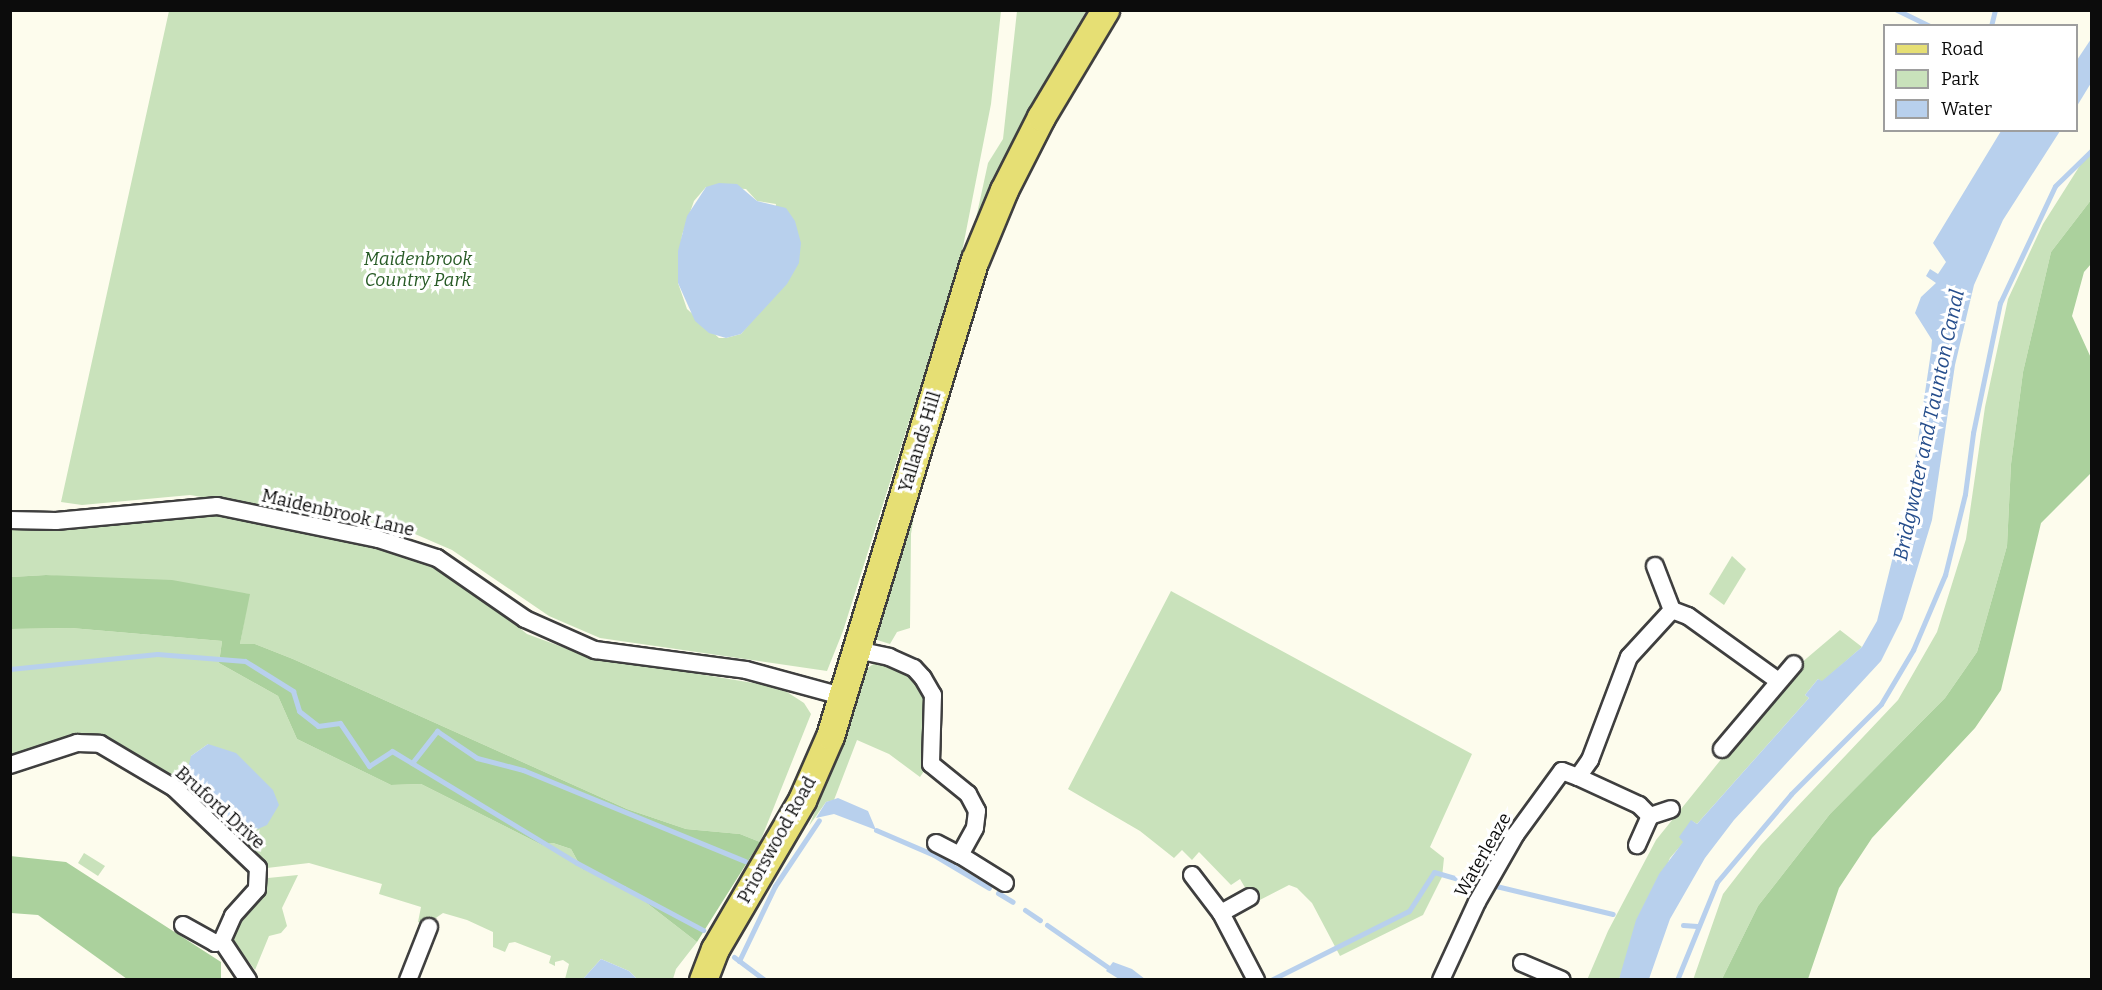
<!DOCTYPE html>
<style>
body{margin:0}
#map{position:relative;width:2102px;height:990px;overflow:hidden;background:#fdfced;font-family:Bitter,serif}
div>[style]{position:absolute}
.green>*{inset:0;background:#c9e2bb}
.forest>*{inset:0;background:#abd19d}
.water>*{inset:0;background:#b8d0ed}
.stream>*{height:5px;margin:-2.5px;padding:0 2.5px;transform-origin:2.5px;border-radius:2.5px;background:#b8d0ed}
.roads{filter:drop-shadow(2px 0 #3f3f3f) drop-shadow(-2px 0 #3f3f3f) drop-shadow(0 2px #3f3f3f) drop-shadow(0 -2px #3f3f3f)}
.street>*{height:16px;margin:-8px;padding:0 8px;transform-origin:8px;border-radius:8px;background:#fff}
.primary>*{height:27px;margin:-13.5px;padding:0 13.5px;transform-origin:13.5px;border-radius:13.5px;background:#e6df74}
span{translate:-50% -50%;white-space:nowrap;text-align:center;line-height:1.15;-webkit-text-stroke:6px #fff;paint-order:stroke}
.park-label{font-size:18px;color:#275a25;font-style:italic}
.street-label{font-size:18px;color:#0c0c0c}
.water-label{font-size:20px;color:#264e8c;font-style:italic}
.frame{position:absolute;inset:0;border:12px solid #0c0c0c;pointer-events:none}
.legend{position:absolute;left:1883px;top:24px;width:195px;height:108px;box-sizing:border-box;background:#fff;border:2px solid #9e9e9e;margin:0;padding:8px 10px;list-style:none;font-size:18px;color:#0c0c0c}
.legend li{display:flex;align-items:center;gap:12px;height:30px}
.legend b{width:30px;border:2px solid #9e9e9e}
</style>
<div id="map">
<div class="green">
<i style="clip-path:polygon(evenodd,169px 11px,1001px 11px,991px 104px,961px 257px,843px 631px,827px 671px,600px 638px,549px 616px,452px 550px,408px 531px,190px 495px,82px 505px,61px 502px,169px 11px,706px 187px,746px 189px,757px 201px,776px 204px,761px 310px,741px 334px,726px 338px,719px 338px,687px 309px,678px 283px,682px 235px,694px 201px,706px 187px)"></i>
<i style="clip-path:polygon(1017px 11px,1086px 11px,1029px 113px,975px 223px,988px 163px,1003px 139px)"></i>
<i style="clip-path:polygon(2091px 148px,2091px 200px,2051px 252px,2023px 372px,2011px 464px,2007px 546px,1977px 652px,1945px 698px,1830px 814px,1758px 906px,1722px 979px,1693px 980px,1723px 894px,1761px 845px,1898px 700px,1937px 632px,1966px 539px,1985px 407px,2008px 299px,2043px 224px)"></i>
<i style="clip-path:polygon(917px 498px,911px 534px,910px 628px,897px 632px,890px 644px,874px 639px)"></i>
<i style="clip-path:polygon(214px 514px,384px 547px,428px 561px,467px 586px,527px 634px,584px 655px,765px 685px,787px 692px,804px 703px,811px 714px,760px 842px,740px 834px,686px 829px,627px 809px,293px 659px,255px 644px,240px 644px,249px 594px,46px 575px,11px 577px,10px 527px)"></i>
<i style="clip-path:polygon(1732px 556px,1746px 569px,1724px 605px,1709px 594px)"></i>
<i style="clip-path:polygon(1171px 591px,1472px 754px,1430px 847px,1444px 858px,1442px 877px,1423px 915px,1340px 956px,1312px 903px,1297px 888px,1289px 885px,1254px 903px,1240px 879px,1231px 885px,1199px 852px,1192px 860px,1182px 850px,1174px 858px,1140px 831px,1068px 789px)"></i>
<i style="clip-path:polygon(evenodd,71px 628px,222px 641px,219px 663px,278px 696px,297px 739px,391px 785px,421px 784px,542px 845px,553px 843px,571px 849px,582px 869px,626px 887px,697px 942px,676px 969px,673px 979px,637px 979px,629px 971px,601px 959px,583px 979px,565px 979px,569px 964px,563px 960px,555px 962px,555px 966px,549px 963px,551px 956px,515px 942px,509px 943px,505px 952px,493px 947px,493px 932px,467px 920px,443px 913px,427px 924px,418px 922px,421px 907px,379px 894px,382px 884px,309px 863px,267px 868px,114px 744px,11px 757px,11px 629px,71px 628px,208px 744px,228px 818px,203px 795px,191px 756px,208px 744px)"></i>
<i style="clip-path:polygon(1840px 630px,1862px 647px,1822px 682px,1818px 679px,1805px 695px,1809px 698px,1697px 824px,1692px 821px,1684px 842px,1670px 858px,1619px 979px,1587px 980px,1608px 931px,1656px 840px,1794px 669px)"></i>
<i style="clip-path:polygon(878px 661px,904px 668px,924px 691px,924px 771px,920px 777px,889px 754px,857px 740px,834px 800px,826px 802px,809px 826px,848px 732px,866px 669px)"></i>
<i style="clip-path:polygon(84px 853px,105px 866px,98px 876px,78px 863px)"></i>
<i style="clip-path:polygon(298px 875px,282px 908px,287px 926px,281px 933px,269px 936px,255px 970px,230px 937px,266px 890px,268px 878px)"></i>
</div>
<div class="forest">
<i style="clip-path:polygon(2091px 200px,2091px 264px,2084px 272px,2072px 316px,2091px 358px,2091px 473px,2041px 523px,2001px 690px,1975px 728px,1872px 838px,1839px 888px,1808px 979px,1722px 979px,1758px 906px,1830px 814px,1945px 698px,1977px 652px,2007px 546px,2011px 464px,2023px 372px,2051px 252px)"></i>
<i style="clip-path:polygon(46px 575px,172px 580px,250px 594px,240px 644px,255px 644px,293px 659px,627px 809px,686px 829px,740px 834px,760px 842px,697px 942px,626px 887px,582px 869px,571px 849px,553px 843px,542px 845px,421px 784px,391px 785px,297px 739px,278px 696px,219px 663px,222px 641px,71px 628px,11px 629px,11px 577px)"></i>
<i style="clip-path:polygon(10px 856px,66px 862px,221px 962px,221px 979px,127px 979px,38px 915px,11px 913px)"></i>
</div>
<div class="water">
<i style="clip-path:polygon(2091px 39px,2091px 83px,2077px 106px,2077px 60px)"></i>
<i style="clip-path:polygon(2001px 131px,2060px 131px,2003px 220px,1974px 285px,1955px 365px,1932px 520px,1902px 619px,1881px 661px,1734px 820px,1705px 858px,1670px 919px,1649px 979px,1619px 979px,1636px 920px,1659px 874px,1683px 842px,1679px 837px,1691px 820px,1697px 824px,1809px 698px,1805px 695px,1818px 679px,1822px 681px,1862px 647px,1877px 621px,1912px 480px,1931px 352px,1932px 340px,1915px 313px,1921px 297px,1936px 283px,1926px 276px,1930px 269px,1938px 274px,1946px 262px,1933px 243px)"></i>
<i style="clip-path:polygon(719px 183px,737px 184px,757px 201px,786px 208px,795px 221px,801px 243px,799px 263px,787px 284px,741px 334px,726px 338px,709px 333px,695px 321px,678px 283px,678px 251px,687px 216px,706px 187px)"></i>
<i style="clip-path:polygon(208px 744px,236px 753px,273px 790px,279px 805px,267px 825px,258px 829px,228px 818px,193px 784px,187px 772px,191px 756px)"></i>
<i style="clip-path:polygon(838px 798px,868px 811px,876px 830px,834px 814px,816px 818px,826px 802px)"></i>
<i style="clip-path:polygon(601px 959px,629px 971px,637px 979px,583px 979px)"></i>
<i style="clip-path:polygon(1113px 962px,1132px 969px,1145px 979px,1119px 979px,1106px 971px)"></i>
</div>
<div class="stream">
<i style="left:1897px;top:10px;width:37px;rotate:26deg"></i>
<i style="left:1991px;top:26px;width:16px;rotate:-76deg"></i>
<i style="left:10px;top:669px;width:148px;rotate:-5.8deg"></i>
<i style="left:157px;top:654px;width:88px;rotate:4.5deg"></i>
<i style="left:245px;top:661px;width:57px;rotate:32deg"></i>
<i style="left:293px;top:691px;width:21px;rotate:73deg"></i>
<i style="left:299px;top:711px;width:24px;rotate:38deg"></i>
<i style="left:318px;top:726px;width:22px;rotate:-8deg"></i>
<i style="left:340px;top:723px;width:52px;rotate:56deg"></i>
<i style="left:369px;top:766px;width:27px;rotate:-33deg"></i>
<i style="left:392px;top:751px;width:216px;rotate:31.2deg"></i>
<i style="left:577px;top:863px;width:143px;rotate:28deg"></i>
<i style="left:412px;top:763px;width:41px;rotate:-52deg"></i>
<i style="left:437px;top:731px;width:48px;rotate:34deg"></i>
<i style="left:477px;top:758px;width:48px;rotate:14.6deg"></i>
<i style="left:523px;top:770px;width:240px;rotate:22.3deg"></i>
<i style="left:876px;top:830px;width:63px;rotate:23.3deg"></i>
<i style="left:934px;top:855px;width:64px;rotate:31deg"></i>
<i style="left:1496px;top:886px;width:120px;rotate:13.5deg"></i>
<i style="left:998px;top:893px;width:17px;rotate:31deg"></i>
<i style="left:1025px;top:910px;width:18px;rotate:34deg"></i>
<i style="left:1047px;top:925px;width:75px;rotate:34.7deg"></i>
<i style="left:1683px;top:925px;width:14px;rotate:4deg"></i>
<i style="left:734px;top:957px;width:38px;rotate:37deg"></i>
<i style="left:739px;top:961px;width:83px;rotate:-64.4deg"></i>
<i style="left:775px;top:886px;width:79px;rotate:-56.3deg"></i>
<i style="left:1271px;top:980px;width:154px;rotate:-26.6deg"></i>
<i style="left:1409px;top:911px;width:46px;rotate:-57.3deg"></i>
<i style="left:1434px;top:872px;width:32px;rotate:16deg"></i>
<i style="left:1677px;top:980px;width:106px;rotate:-67.8deg"></i>
<i style="left:1717px;top:882px;width:115px;rotate:-49.9deg"></i>
<i style="left:1791px;top:794px;width:127px;rotate:-45deg"></i>
<i style="left:1881px;top:704px;width:63px;rotate:-59.3deg"></i>
<i style="left:1913px;top:650px;width:82px;rotate:-66.9deg"></i>
<i style="left:1945px;top:575px;width:83px;rotate:-76.1deg"></i>
<i style="left:1965px;top:494px;width:62px;rotate:-82.5deg"></i>
<i style="left:1973px;top:433px;width:133px;rotate:-78.3deg"></i>
<i style="left:2000px;top:303px;width:129px;rotate:-64.8deg"></i>
<i style="left:2055px;top:186px;width:52px;rotate:-44.2deg"></i>
</div>
<div class="roads">
<div class="street">
<i style="left:10px;top:520px;width:46px;rotate:1.2deg"></i>
<i style="left:56px;top:521px;width:162px;rotate:-5.3deg"></i>
<i style="left:217px;top:506px;width:164px;rotate:11.6deg"></i>
<i style="left:378px;top:539px;width:62px;rotate:17.9deg"></i>
<i style="left:437px;top:558px;width:107px;rotate:34.7deg"></i>
<i style="left:525px;top:619px;width:77px;rotate:23.9deg"></i>
<i style="left:595px;top:650px;width:152px;rotate:7.5deg"></i>
<i style="left:746px;top:670px;width:99px;rotate:15.2deg"></i>
<i style="left:1655px;top:566px;width:47px;rotate:68.9deg"></i>
<i style="left:857px;top:650px;width:33px;rotate:12deg"></i>
<i style="left:889px;top:657px;width:27px;rotate:24deg"></i>
<i style="left:914px;top:668px;width:13px;rotate:48deg"></i>
<i style="left:923px;top:678px;width:20px;rotate:60deg"></i>
<i style="left:933px;top:695px;width:69px;rotate:91.7deg"></i>
<i style="left:931px;top:764px;width:48px;rotate:39deg"></i>
<i style="left:968px;top:794px;width:19px;rotate:62deg"></i>
<i style="left:977px;top:811px;width:17px;rotate:97deg"></i>
<i style="left:975px;top:828px;width:31px;rotate:119deg"></i>
<i style="left:960px;top:855px;width:53px;rotate:31.9deg"></i>
<i style="left:1722px;top:749px;width:111px;rotate:-49.7deg"></i>
<i style="left:10px;top:765px;width:71px;rotate:-18.2deg"></i>
<i style="left:77px;top:743px;width:23px;rotate:2deg"></i>
<i style="left:100px;top:744px;width:86px;rotate:30.7deg"></i>
<i style="left:174px;top:788px;width:116px;rotate:43.6deg"></i>
<i style="left:258px;top:868px;width:21px;rotate:93deg"></i>
<i style="left:257px;top:889px;width:36px;rotate:132deg"></i>
<i style="left:233px;top:916px;width:27px;rotate:114deg"></i>
<i style="left:222px;top:941px;width:47px;rotate:56.3deg"></i>
<i style="left:1578px;top:777px;width:67px;rotate:24.7deg"></i>
<i style="left:1639px;top:805px;width:16px;rotate:45deg"></i>
<i style="left:1650px;top:816px;width:32px;rotate:114deg"></i>
<i style="left:1650px;top:816px;width:22px;rotate:-18deg"></i>
<i style="left:936px;top:843px;width:27px;rotate:27deg"></i>
<i style="left:1192px;top:875px;width:48px;rotate:52.7deg"></i>
<i style="left:1221px;top:913px;width:76px;rotate:62.4deg"></i>
<i style="left:1221px;top:913px;width:33px;rotate:-29deg"></i>
<i style="left:183px;top:925px;width:37px;rotate:29deg"></i>
<i style="left:215px;top:943px;width:7px;rotate:-16deg"></i>
<i style="left:1522px;top:963px;width:43px;rotate:23deg"></i>
<i style="left:408px;top:980px;width:57px;rotate:-68.4deg"></i>
<i style="left:1441px;top:980px;width:86px;rotate:-65.2deg"></i>
<i style="left:1477px;top:902px;width:78px;rotate:-60.2deg"></i>
<i style="left:1516px;top:834px;width:78px;rotate:-53.9deg"></i>
<i style="left:1562px;top:771px;width:17px;rotate:21deg"></i>
<i style="left:1578px;top:777px;width:21px;rotate:-55deg"></i>
<i style="left:1590px;top:760px;width:110px;rotate:-69.3deg"></i>
<i style="left:1629px;top:657px;width:64px;rotate:-47.5deg"></i>
<i style="left:1672px;top:610px;width:17px;rotate:21deg"></i>
<i style="left:1688px;top:616px;width:110px;rotate:35.7deg"></i>
</div>
<div class="primary">
<i style="left:703px;top:980px;width:33px;rotate:-69deg"></i>
<i style="left:715px;top:949px;width:173px;rotate:-59.7deg"></i>
<i style="left:802px;top:800px;width:70px;rotate:-66.4deg"></i>
<i style="left:830px;top:736px;width:498px;rotate:-73.1deg"></i>
<i style="left:975px;top:260px;width:76px;rotate:-67.5deg"></i>
<i style="left:1004px;top:190px;width:82px;rotate:-63.1deg"></i>
<i style="left:1041px;top:117px;width:125px;rotate:-59.1deg"></i>
</div>
</div>
<div class="park-label">
<span style="left:418px;top:270px">Maidenbrook<br>Country Park</span>
</div>
<div class="street-label">
<span style="left:920px;top:442px;rotate:-73deg">Yallands Hill</span>
<span style="left:338px;top:513px;rotate:13deg">Maidenbrook Lane</span>
<span style="left:220px;top:808px;rotate:42deg">Bruford Drive</span>
<span style="left:777px;top:840px;rotate:-61deg">Priorswood Road</span>
<span style="left:1483px;top:855px;rotate:-60deg">Waterleaze</span>
</div>
<div class="water-label">
<span style="left:1929px;top:425px;rotate:-78deg">Bridgwater and Taunton Canal</span>
</div>
<div class="frame"></div>
<ul class="legend">
<li><b style="height:8px;background:#e6df74"></b>Road</li>
<li><b style="height:16px;background:#c9e2bb"></b>Park</li>
<li><b style="height:16px;background:#b8d0ed"></b>Water</li>
</ul>
</div>
